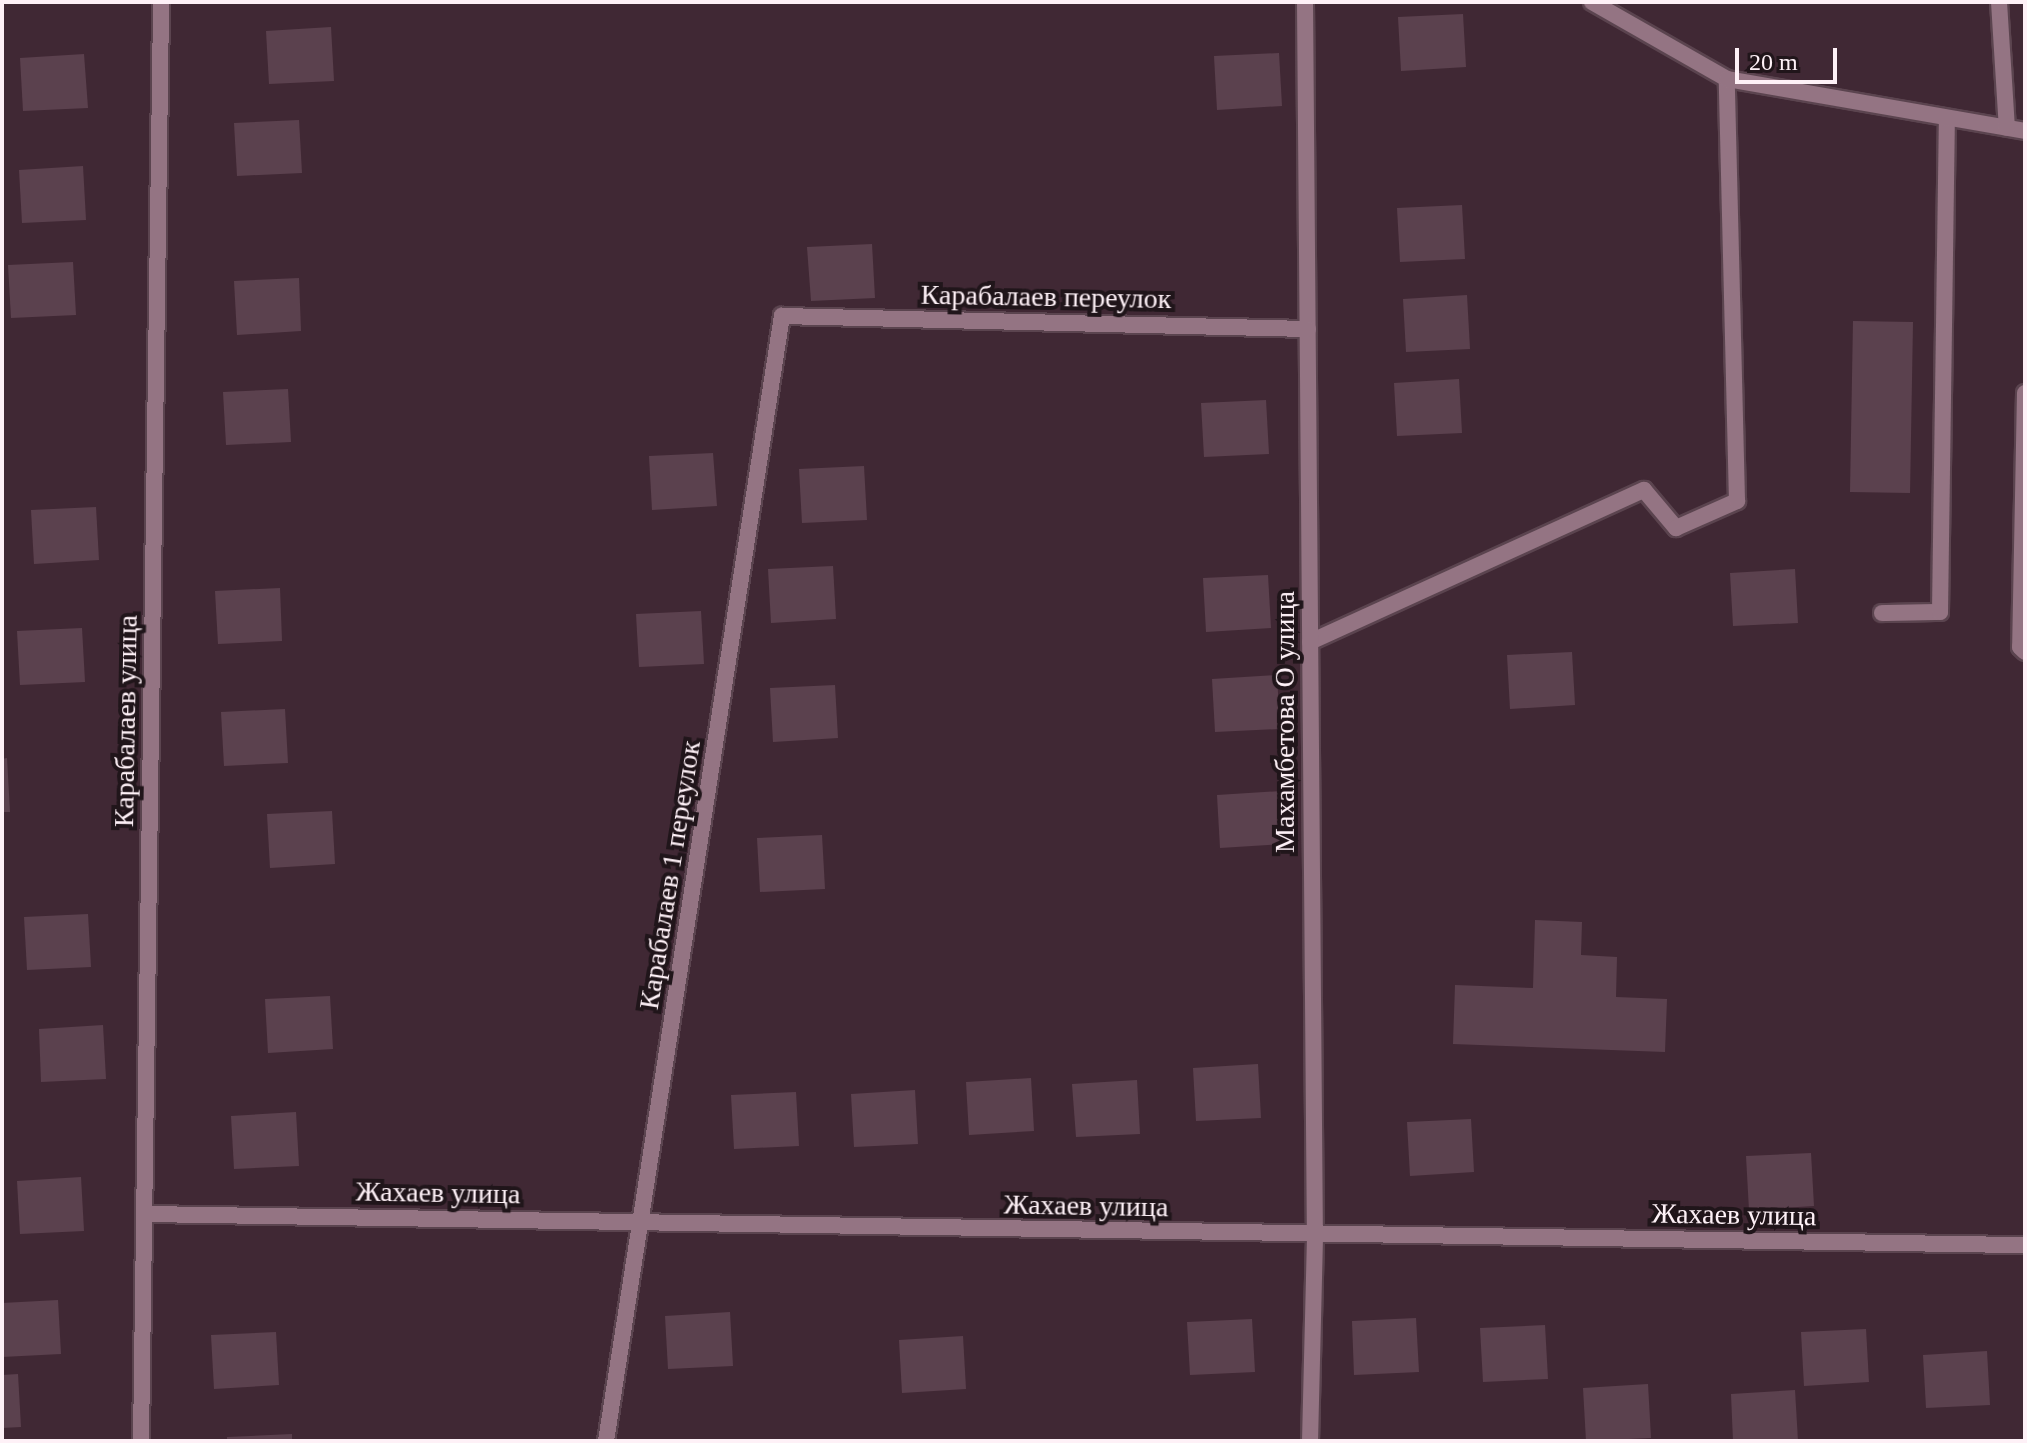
<!DOCTYPE html>
<meta charset="utf-8">
<style>
body{margin:0}
#map{position:relative;width:2027px;height:1443px;overflow:hidden;background:#402834;font-family:Georgia,serif}
div>[style]{position:absolute}
.building>*{inset:0;background:#5b414e}
.roads{filter:drop-shadow(2px 0 #5b444f) drop-shadow(-2px 0 #5b444f) drop-shadow(0 2px #5b444f) drop-shadow(0 -2px #5b444f)}
.lane>*{height:16px;margin:-8px;padding:0 8px;transform-origin:8px;border-radius:8px;background:#947483}
.street>*{height:16px;margin:-8px;padding:0 8px;transform-origin:8px;border-radius:8px;background:#947483}
span{translate:-50% -50%;white-space:nowrap;text-align:center;line-height:1.15;-webkit-text-stroke:8px #20151a;paint-order:stroke}
.street-label{font-size:28px;color:#fef1f7}
.frame{position:absolute;inset:0;border:4px solid #fef1f7;pointer-events:none}
.scale{position:absolute;left:1735px;top:48px;width:102px;height:36px;box-sizing:border-box;border:4px solid #fef1f7;border-top:0;padding-left:10px;font-size:24px;line-height:28px;white-space:nowrap;color:#fef1f7;-webkit-text-stroke:6px #20151a;paint-order:stroke}
</style>
<div id="map">
<div class="building">
<i style="clip-path:polygon(1463px 14px,1466px 67px,1401px 71px,1398px 17px)"></i>
<i style="clip-path:polygon(331px 27px,334px 81px,269px 84px,266px 31px)"></i>
<i style="clip-path:polygon(1279px 53px,1282px 106px,1217px 110px,1214px 56px)"></i>
<i style="clip-path:polygon(84px 54px,88px 108px,23px 111px,20px 58px)"></i>
<i style="clip-path:polygon(299px 120px,302px 173px,237px 176px,234px 123px)"></i>
<i style="clip-path:polygon(83px 166px,86px 220px,22px 223px,19px 170px)"></i>
<i style="clip-path:polygon(1462px 205px,1465px 259px,1400px 262px,1397px 208px)"></i>
<i style="clip-path:polygon(872px 244px,875px 298px,811px 301px,807px 247px)"></i>
<i style="clip-path:polygon(73px 262px,76px 315px,11px 318px,8px 265px)"></i>
<i style="clip-path:polygon(299px 278px,301px 331px,237px 335px,234px 281px)"></i>
<i style="clip-path:polygon(1467px 295px,1470px 349px,1406px 352px,1403px 299px)"></i>
<i style="clip-path:polygon(1853px 321px,1913px 322px,1910px 493px,1850px 492px)"></i>
<i style="clip-path:polygon(1459px 379px,1462px 433px,1397px 436px,1394px 383px)"></i>
<i style="clip-path:polygon(288px 389px,291px 442px,226px 445px,223px 392px)"></i>
<i style="clip-path:polygon(1266px 400px,1269px 454px,1204px 457px,1201px 403px)"></i>
<i style="clip-path:polygon(713px 453px,717px 506px,652px 510px,649px 456px)"></i>
<i style="clip-path:polygon(864px 466px,867px 520px,802px 523px,799px 469px)"></i>
<i style="clip-path:polygon(96px 507px,99px 560px,34px 564px,31px 510px)"></i>
<i style="clip-path:polygon(833px 566px,836px 619px,771px 623px,768px 569px)"></i>
<i style="clip-path:polygon(1795px 569px,1798px 623px,1733px 626px,1730px 573px)"></i>
<i style="clip-path:polygon(1268px 575px,1271px 628px,1206px 632px,1203px 578px)"></i>
<i style="clip-path:polygon(280px 588px,282px 641px,218px 644px,215px 591px)"></i>
<i style="clip-path:polygon(701px 611px,704px 664px,639px 667px,636px 614px)"></i>
<i style="clip-path:polygon(82px 628px,85px 682px,20px 685px,17px 631px)"></i>
<i style="clip-path:polygon(1572px 652px,1575px 705px,1510px 709px,1507px 655px)"></i>
<i style="clip-path:polygon(1277px 675px,1280px 729px,1215px 732px,1212px 679px)"></i>
<i style="clip-path:polygon(835px 685px,838px 738px,773px 742px,770px 688px)"></i>
<i style="clip-path:polygon(285px 709px,288px 763px,224px 766px,221px 712px)"></i>
<i style="clip-path:polygon(7px 758px,10px 812px,2px 812px,2px 759px)"></i>
<i style="clip-path:polygon(1282px 791px,1284px 844px,1220px 848px,1217px 795px)"></i>
<i style="clip-path:polygon(332px 811px,335px 864px,270px 868px,267px 814px)"></i>
<i style="clip-path:polygon(822px 835px,825px 889px,760px 892px,757px 838px)"></i>
<i style="clip-path:polygon(88px 914px,91px 967px,27px 970px,24px 917px)"></i>
<i style="clip-path:polygon(1535px 920px,1582px 922px,1581px 955px,1617px 957px,1616px 997px,1667px 999px,1665px 1052px,1453px 1044px,1455px 985px,1533px 988px)"></i>
<i style="clip-path:polygon(330px 996px,333px 1049px,268px 1053px,265px 999px)"></i>
<i style="clip-path:polygon(103px 1025px,106px 1079px,41px 1082px,39px 1029px)"></i>
<i style="clip-path:polygon(1258px 1064px,1261px 1118px,1196px 1121px,1193px 1068px)"></i>
<i style="clip-path:polygon(1031px 1078px,1034px 1131px,969px 1135px,966px 1082px)"></i>
<i style="clip-path:polygon(1137px 1080px,1140px 1134px,1076px 1137px,1072px 1084px)"></i>
<i style="clip-path:polygon(915px 1090px,918px 1144px,854px 1147px,851px 1094px)"></i>
<i style="clip-path:polygon(796px 1092px,799px 1146px,734px 1149px,731px 1095px)"></i>
<i style="clip-path:polygon(296px 1112px,299px 1166px,234px 1169px,231px 1116px)"></i>
<i style="clip-path:polygon(1471px 1119px,1474px 1172px,1410px 1176px,1407px 1122px)"></i>
<i style="clip-path:polygon(1811px 1153px,1814px 1206px,1749px 1210px,1746px 1156px)"></i>
<i style="clip-path:polygon(81px 1177px,84px 1231px,20px 1234px,17px 1181px)"></i>
<i style="clip-path:polygon(58px 1300px,61px 1354px,2px 1357px,2px 1303px)"></i>
<i style="clip-path:polygon(730px 1312px,733px 1366px,668px 1369px,665px 1316px)"></i>
<i style="clip-path:polygon(1416px 1318px,1419px 1372px,1354px 1375px,1352px 1321px)"></i>
<i style="clip-path:polygon(1252px 1319px,1255px 1372px,1190px 1375px,1187px 1322px)"></i>
<i style="clip-path:polygon(1545px 1325px,1548px 1379px,1483px 1382px,1480px 1328px)"></i>
<i style="clip-path:polygon(1866px 1329px,1869px 1382px,1804px 1386px,1801px 1332px)"></i>
<i style="clip-path:polygon(276px 1332px,279px 1385px,214px 1389px,211px 1335px)"></i>
<i style="clip-path:polygon(963px 1336px,966px 1389px,902px 1393px,899px 1340px)"></i>
<i style="clip-path:polygon(1987px 1351px,1990px 1405px,1926px 1408px,1923px 1355px)"></i>
<i style="clip-path:polygon(18px 1374px,21px 1427px,2px 1428px,2px 1375px)"></i>
<i style="clip-path:polygon(1648px 1384px,1651px 1438px,1586px 1441px,1583px 1388px)"></i>
<i style="clip-path:polygon(1795px 1390px,1798px 1441px,1733px 1441px,1731px 1394px)"></i>
<i style="clip-path:polygon(292px 1434px,292px 1441px,227px 1441px,227px 1437px)"></i>
</div>
<div class="roads">
<div class="lane">
<i style="left:2025px;top:393px;width:254px;rotate:91.1deg"></i>
<i style="left:2020px;top:647px;width:7px;rotate:45deg"></i>
<i style="left:1882px;top:613px;width:58px;rotate:-1deg"></i>
<i style="left:1940px;top:612px;width:494px;rotate:-89.2deg"></i>
<i style="left:1310px;top:642px;width:367px;rotate:-24.5deg"></i>
<i style="left:1644px;top:490px;width:50px;rotate:49.9deg"></i>
<i style="left:1676px;top:528px;width:67px;rotate:-23.9deg"></i>
<i style="left:1737px;top:501px;width:422px;rotate:-91.4deg"></i>
</div>
<div class="street">
<i style="left:1305px;top:2px;width:1235px;rotate:89.54deg"></i>
<i style="left:1315px;top:1237px;width:204px;rotate:91.4deg"></i>
<i style="left:1592px;top:2px;width:155px;rotate:29.7deg"></i>
<i style="left:1727px;top:79px;width:303px;rotate:9.9deg"></i>
<i style="left:1999px;top:2px;width:126px;rotate:86.4deg"></i>
<i style="left:146px;top:1214px;width:1879px;rotate:0.95deg"></i>
<i style="left:141px;top:1441px;width:1439px;rotate:-89.2deg"></i>
<i style="left:606px;top:1441px;width:1139px;rotate:-81.11deg"></i>
<i style="left:782px;top:316px;width:526px;rotate:1.42deg"></i>
</div>
</div>
<div class="street-label">
<span style="left:1046px;top:297px;rotate:1deg">Карабалаев переулок</span>
<span style="left:126px;top:721px;rotate:-89deg">Карабалаев улица</span>
<span style="left:1285px;top:722px;rotate:-90deg">Махамбетова О улица</span>
<span style="left:670px;top:875px;rotate:-81deg">Карабалаев 1 переулок</span>
<span style="left:438px;top:1193px;rotate:1deg">Жахаев улица</span>
<span style="left:1086px;top:1206px;rotate:1deg">Жахаев улица</span>
<span style="left:1734px;top:1215px;rotate:1deg">Жахаев улица</span>
</div>
<div class="frame"></div>
<div class="scale">20 m</div>
</div>
